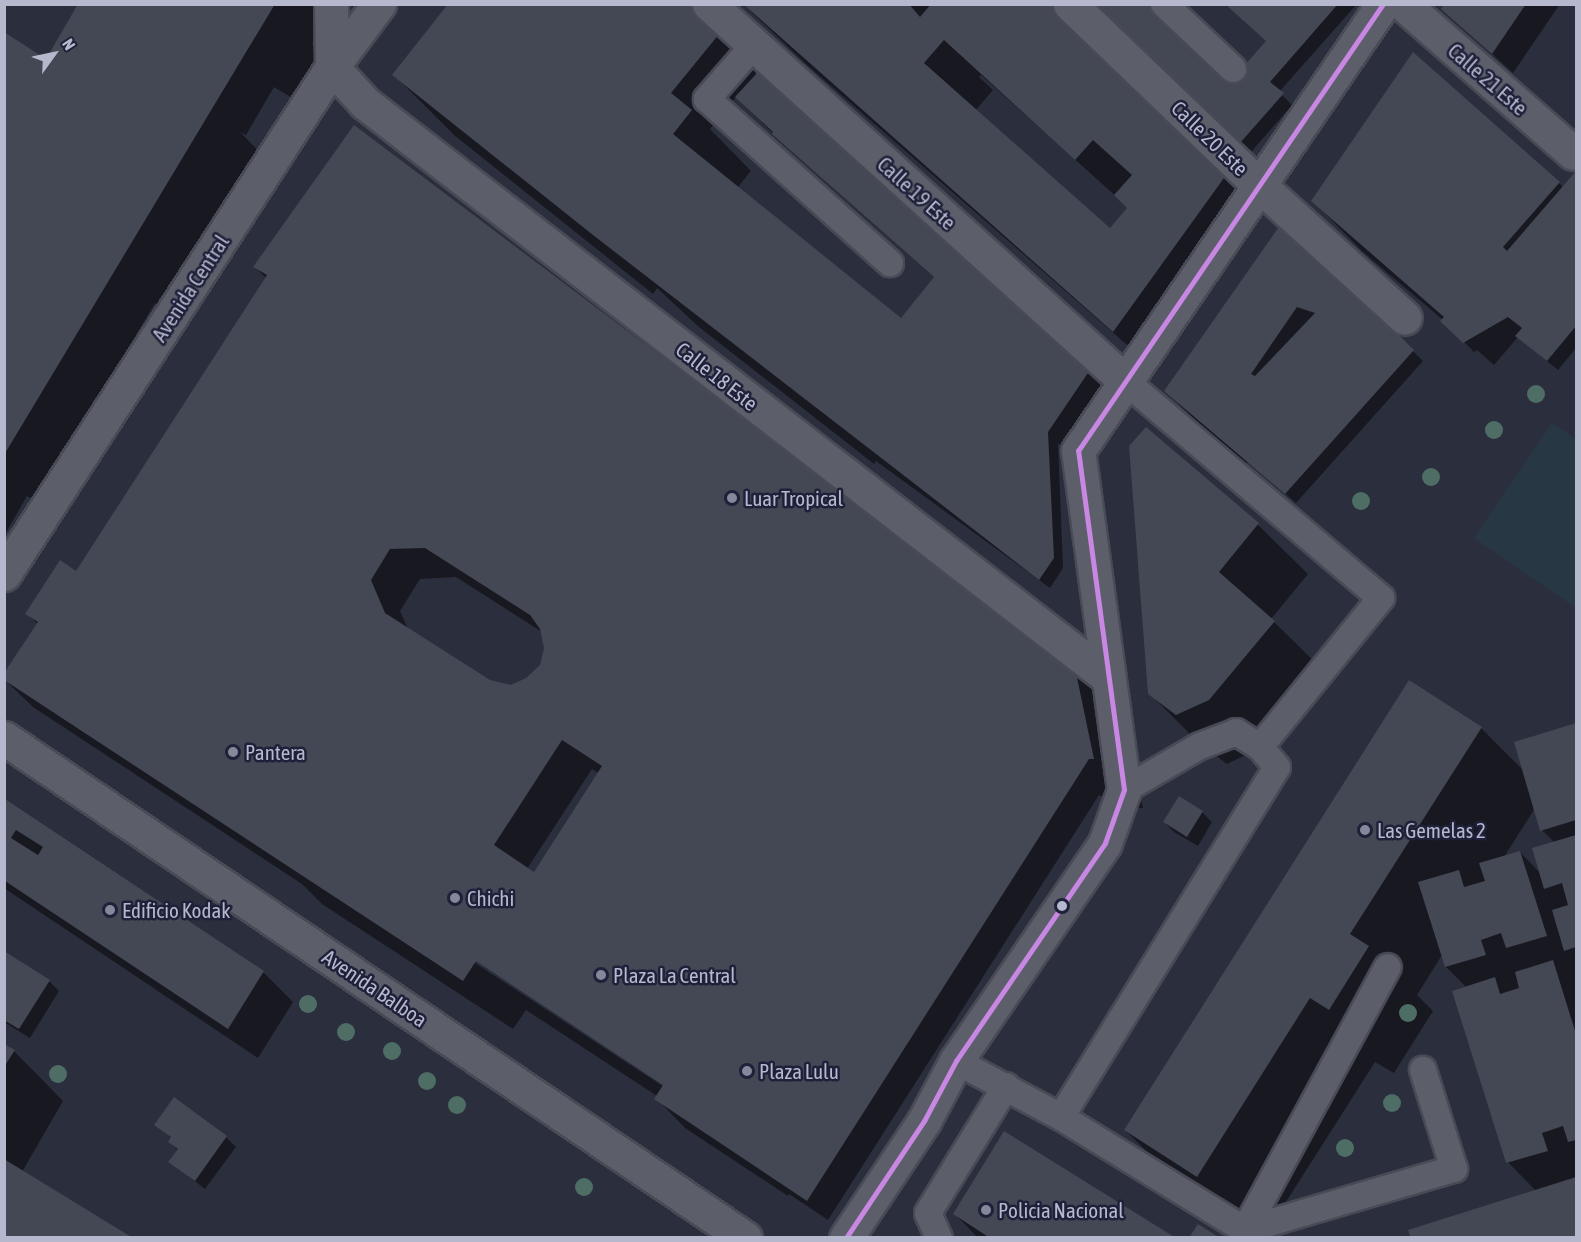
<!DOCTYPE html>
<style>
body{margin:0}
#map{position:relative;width:1581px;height:1242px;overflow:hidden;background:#2b2e3d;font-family:"Asap Condensed",sans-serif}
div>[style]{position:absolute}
.green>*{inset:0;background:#273844}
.shadow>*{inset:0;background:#0007}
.building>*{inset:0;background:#444754}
.roads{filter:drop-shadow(2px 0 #484a56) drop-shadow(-2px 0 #484a56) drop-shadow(0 2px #484a56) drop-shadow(0 -2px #484a56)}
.service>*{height:26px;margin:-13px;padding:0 13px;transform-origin:13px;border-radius:13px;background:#5c5e6a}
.pedestrian>*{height:33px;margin:-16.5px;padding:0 16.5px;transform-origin:16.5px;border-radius:16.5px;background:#5c5e6a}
.minor>*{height:33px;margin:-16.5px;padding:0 16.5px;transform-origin:16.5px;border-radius:16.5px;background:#5c5e6a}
.tertiary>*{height:33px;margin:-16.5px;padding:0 16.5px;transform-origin:16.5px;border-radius:16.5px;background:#5c5e6a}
.bus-1>*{height:4.5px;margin:-2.25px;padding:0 2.25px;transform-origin:2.25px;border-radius:2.25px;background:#c787e3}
.trees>*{width:18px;height:18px;margin:-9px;border-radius:50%;background:#4e6d65}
.dots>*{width:16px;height:16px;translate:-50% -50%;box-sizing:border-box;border:3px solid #1e2139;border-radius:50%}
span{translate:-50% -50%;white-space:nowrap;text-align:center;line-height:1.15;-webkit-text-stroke:5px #1e2139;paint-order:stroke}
.street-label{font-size:21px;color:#b6b9cd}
.poi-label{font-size:21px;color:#b6b9cd}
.left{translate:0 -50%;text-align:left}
.frame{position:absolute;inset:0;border:6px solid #b6b9cd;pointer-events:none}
.north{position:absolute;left:24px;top:24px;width:60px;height:60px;-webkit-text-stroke:4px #1e2139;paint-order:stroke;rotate:57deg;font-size:16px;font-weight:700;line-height:24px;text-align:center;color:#b6b9cd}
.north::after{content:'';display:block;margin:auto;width:21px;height:27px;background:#b6b9cd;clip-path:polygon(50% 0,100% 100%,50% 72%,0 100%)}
</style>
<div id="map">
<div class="green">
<i style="clip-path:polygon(1552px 423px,1576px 439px,1576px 608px,1474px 538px)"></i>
</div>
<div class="shadow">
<i style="clip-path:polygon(79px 4px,335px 4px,312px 44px,334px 66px,309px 108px,274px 87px,246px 135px,240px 132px,274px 167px,169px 312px,155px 303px,37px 502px,27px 496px,4px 536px,4px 34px,46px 62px)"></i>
<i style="clip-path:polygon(evenodd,693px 4px,760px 67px,755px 73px,1121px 398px,1079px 461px,1058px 443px,1063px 568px,1050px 588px,876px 461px,874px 464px,699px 327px,657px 288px,653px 294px,454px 135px,394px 75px,693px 4px,736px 97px,784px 144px,935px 278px,901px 320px,738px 187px,751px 171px,710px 129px,736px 97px)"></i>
<i style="clip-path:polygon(evenodd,743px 4px,1050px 4px,1266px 210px,1211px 285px,1193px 269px,1134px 351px,806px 64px,743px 4px,981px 75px,1129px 208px,1110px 230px,975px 111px,993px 90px,979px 77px,981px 75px)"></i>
<i style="clip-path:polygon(1094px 4px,1230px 84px,1268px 41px,1226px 4px,1357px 4px,1279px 92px,1292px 105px,1251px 152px)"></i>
<i style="clip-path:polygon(1446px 4px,1560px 4px,1513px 73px,1443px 9px)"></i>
<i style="clip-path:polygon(1576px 174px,1576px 348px,1558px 370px,1518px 337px,1494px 365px,1477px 350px,1474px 352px,1443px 320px,1362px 251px,1313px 201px,1559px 183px,1564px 188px)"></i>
<i style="clip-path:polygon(1283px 224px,1423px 361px,1296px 503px,1248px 461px,1246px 464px,1204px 429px,1166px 391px)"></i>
<i style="clip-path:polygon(evenodd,255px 267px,1074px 669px,1124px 720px,1143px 808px,1121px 808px,1099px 795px,828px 1220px,789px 1194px,788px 1196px,685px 1128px,656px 1098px,657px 1096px,526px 1010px,513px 1029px,322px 904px,302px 884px,33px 707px,4px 679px,38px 624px,27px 614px,76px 573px,267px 279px,255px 267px,456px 577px,542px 632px,545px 648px,541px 666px,527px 679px,511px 686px,489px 681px,408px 629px,400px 611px,420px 579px,456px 577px,255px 267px,592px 769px,600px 774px,535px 874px,527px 869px,592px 769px,255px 267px,470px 956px,664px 1084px,664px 1087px,469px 959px,470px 956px)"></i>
<i style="clip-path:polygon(1146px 429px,1258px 525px,1308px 574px,1271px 619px,1324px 671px,1258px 749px,1227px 764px,1199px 743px,1149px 693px)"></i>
<i style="clip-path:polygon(evenodd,1576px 725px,1576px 1238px,1412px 1238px,1536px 1191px,1508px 1162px,1467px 988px,1446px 967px,1442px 955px,1417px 995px,1433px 1011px,1394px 1073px,1375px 1062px,1263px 1238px,1190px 1194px,1125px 1130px,1481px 728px,1524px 771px,1515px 743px,1576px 725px,1535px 808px,1542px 830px,1555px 843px,1540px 873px,1520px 852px,1504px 857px,1535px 808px)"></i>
<i style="clip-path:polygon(4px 801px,263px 972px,293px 1002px,258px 1058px,4px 888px)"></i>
<i style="clip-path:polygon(1202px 812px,1212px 822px,1198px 846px,1174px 832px,1164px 822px)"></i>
<i style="clip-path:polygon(4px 953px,49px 981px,59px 991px,30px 1038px,4px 1022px)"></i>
<i style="clip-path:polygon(4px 1046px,14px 1051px,63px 1101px,22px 1172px,4px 1238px)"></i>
<i style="clip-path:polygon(156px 1124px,226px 1137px,236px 1147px,205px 1189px,170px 1162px,179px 1151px,170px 1142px,172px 1138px)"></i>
<i style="clip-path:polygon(955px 1214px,1173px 1238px,978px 1238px)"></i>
</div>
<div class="building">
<i style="clip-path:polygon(78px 4px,275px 4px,4px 455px,4px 32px,46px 59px)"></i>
<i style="clip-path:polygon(448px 4px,695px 4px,724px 28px,671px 93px,692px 110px,673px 134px,901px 318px,934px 277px,772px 134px,773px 132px,735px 97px,757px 73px,1092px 367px,1048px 432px,1054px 558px,1039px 580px,593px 235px,392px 75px)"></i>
<i style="clip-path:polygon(evenodd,743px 4px,909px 4px,920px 17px,931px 4px,1052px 4px,1229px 171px,1113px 332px,743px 4px,944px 40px,1075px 160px,1093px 140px,1132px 175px,1114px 195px,1127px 208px,1110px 228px,924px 63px,944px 40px)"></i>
<i style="clip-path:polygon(1091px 4px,1149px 4px,1230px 82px,1266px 41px,1225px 4px,1338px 4px,1270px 82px,1284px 93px,1240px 143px)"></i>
<i style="clip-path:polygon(1444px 4px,1526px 4px,1492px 54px,1441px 9px)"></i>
<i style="clip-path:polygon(1413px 52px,1560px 182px,1503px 247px,1507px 251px,1576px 171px,1576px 326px,1547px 361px,1515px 336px,1522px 328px,1508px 317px,1463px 343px,1440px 321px,1444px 317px,1311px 201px)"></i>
<i style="clip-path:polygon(evenodd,354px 125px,1075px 668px,1094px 759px,1089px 759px,807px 1201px,654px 1099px,663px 1085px,476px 961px,463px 981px,4px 680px,4px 673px,38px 622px,25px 614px,60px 560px,76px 571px,267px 275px,253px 267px,354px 125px,425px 548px,530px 615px,540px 629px,544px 648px,540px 665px,526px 678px,511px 685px,490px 680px,385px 613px,371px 580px,390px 549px,425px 548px,354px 125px,562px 740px,602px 766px,534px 872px,494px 845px,562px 740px)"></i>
<i style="clip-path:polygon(evenodd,1283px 221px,1414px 350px,1285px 494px,1164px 391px,1283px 221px,1297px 307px,1315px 313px,1255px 376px,1251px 374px,1297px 307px)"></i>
<i style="clip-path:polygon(1146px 427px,1259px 523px,1219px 572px,1275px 621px,1209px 700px,1176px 715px,1148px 694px,1129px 446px)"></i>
<i style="clip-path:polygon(1409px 680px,1482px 727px,1350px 934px,1369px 946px,1329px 1010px,1310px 998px,1197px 1177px,1124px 1130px)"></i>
<i style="clip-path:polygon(1576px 723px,1576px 820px,1540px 831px,1514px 742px)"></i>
<i style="clip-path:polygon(1179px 796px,1203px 811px,1187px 837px,1163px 822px)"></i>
<i style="clip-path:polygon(evenodd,5px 799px,264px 971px,228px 1029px,5px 881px,5px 799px,16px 830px,43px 847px,38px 855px,11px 838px,16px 830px)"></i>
<i style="clip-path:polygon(1576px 835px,1576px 947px,1564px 951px,1552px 910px,1568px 905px,1562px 883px,1544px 889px,1532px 848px)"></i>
<i style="clip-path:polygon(1520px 851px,1547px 936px,1506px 948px,1501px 933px,1481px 940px,1486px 955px,1445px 967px,1418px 882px,1459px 870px,1464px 887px,1485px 881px,1479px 863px)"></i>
<i style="clip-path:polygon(4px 951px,50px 980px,19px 1029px,4px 1020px)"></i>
<i style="clip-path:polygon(1553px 960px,1576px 1034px,1576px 1140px,1568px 1142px,1563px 1126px,1542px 1133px,1548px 1151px,1506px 1163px,1452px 991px,1495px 977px,1500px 994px,1519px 988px,1515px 972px)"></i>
<i style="clip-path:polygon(4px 1044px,15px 1050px,4px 1067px)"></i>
<i style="clip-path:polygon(174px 1097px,227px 1136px,195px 1181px,168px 1162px,178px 1149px,168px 1142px,171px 1137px,154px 1125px)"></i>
<i style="clip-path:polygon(1004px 1131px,1176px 1238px,990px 1238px,953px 1214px)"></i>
<i style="clip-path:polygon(4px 1159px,133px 1238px,4px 1238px)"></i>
<i style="clip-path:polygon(1576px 1177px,1576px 1238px,1411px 1238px,1408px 1230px)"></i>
<i style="clip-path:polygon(1198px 1224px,1220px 1238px,1189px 1238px)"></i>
</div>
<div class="roads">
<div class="service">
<i style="left:1164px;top:4px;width:95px;rotate:43.3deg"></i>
<i style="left:754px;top:45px;width:72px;rotate:131deg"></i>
<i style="left:707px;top:99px;width:246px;rotate:41.9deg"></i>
<i style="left:1124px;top:790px;width:88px;rotate:-30.1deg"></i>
<i style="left:1200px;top:746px;width:39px;rotate:-21deg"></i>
<i style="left:1236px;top:732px;width:28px;rotate:32deg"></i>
<i style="left:1260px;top:747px;width:192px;rotate:-50.9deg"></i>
<i style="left:1381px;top:598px;width:336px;rotate:-139.7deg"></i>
<i style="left:956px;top:1061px;width:119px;rotate:28.1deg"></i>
<i style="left:1061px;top:1117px;width:216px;rotate:31.6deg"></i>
<i style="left:1245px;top:1230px;width:218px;rotate:-16.3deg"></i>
<i style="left:1454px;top:1169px;width:104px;rotate:-107.4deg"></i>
<i style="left:1061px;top:1117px;width:411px;rotate:-58.3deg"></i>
<i style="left:1277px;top:767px;width:26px;rotate:-130deg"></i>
<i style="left:1245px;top:1230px;width:299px;rotate:-61.5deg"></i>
<i style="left:939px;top:1238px;width:27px;rotate:-114deg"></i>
<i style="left:928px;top:1213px;width:149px;rotate:-58.4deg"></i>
</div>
<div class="pedestrian">
<i style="left:4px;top:574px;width:604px;rotate:-57.1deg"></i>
<i style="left:332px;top:67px;width:79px;rotate:-53.3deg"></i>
</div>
<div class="minor">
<i style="left:331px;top:4px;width:63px;rotate:89.1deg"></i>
<i style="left:332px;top:67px;width:49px;rotate:47.5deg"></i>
<i style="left:365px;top:103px;width:940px;rotate:37.7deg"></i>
<i style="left:709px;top:4px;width:561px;rotate:42.18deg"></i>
<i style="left:1070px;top:4px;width:262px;rotate:43.8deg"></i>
<i style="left:1259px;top:185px;width:197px;rotate:42.3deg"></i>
<i style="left:1403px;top:4px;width:226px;rotate:41.2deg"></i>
</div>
<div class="tertiary">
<i style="left:4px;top:738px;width:894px;rotate:34.01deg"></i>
<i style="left:846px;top:1238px;width:141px;rotate:-56.3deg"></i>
<i style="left:924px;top:1121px;width:68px;rotate:-61.9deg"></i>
<i style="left:956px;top:1061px;width:264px;rotate:-55.6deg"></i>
<i style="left:1105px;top:843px;width:56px;rotate:-70.3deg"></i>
<i style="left:1124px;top:790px;width:342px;rotate:-97.7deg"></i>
<i style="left:1078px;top:451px;width:541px;rotate:-55.69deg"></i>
</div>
</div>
<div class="bus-1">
<i style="left:846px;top:1238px;width:141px;rotate:-56.3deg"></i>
<i style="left:924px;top:1121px;width:68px;rotate:-61.9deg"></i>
<i style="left:956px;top:1061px;width:264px;rotate:-55.6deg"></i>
<i style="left:1105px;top:843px;width:56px;rotate:-70.3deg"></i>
<i style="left:1124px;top:790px;width:342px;rotate:-97.7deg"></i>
<i style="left:1078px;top:451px;width:541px;rotate:-55.69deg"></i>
</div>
<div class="trees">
<i style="left:1536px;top:394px"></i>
<i style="left:1494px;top:430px"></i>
<i style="left:1431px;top:477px"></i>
<i style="left:1361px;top:501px"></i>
<i style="left:308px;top:1004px"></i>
<i style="left:1408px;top:1013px"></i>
<i style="left:346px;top:1032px"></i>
<i style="left:392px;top:1051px"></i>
<i style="left:58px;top:1074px"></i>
<i style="left:427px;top:1081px"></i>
<i style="left:1392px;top:1103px"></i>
<i style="left:457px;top:1105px"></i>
<i style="left:1345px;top:1148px"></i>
<i style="left:584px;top:1187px"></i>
</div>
<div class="dots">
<i style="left:732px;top:498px;background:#85889b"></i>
<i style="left:233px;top:752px;background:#85889b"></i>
<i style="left:1365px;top:830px;background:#85889b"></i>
<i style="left:455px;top:898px;background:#85889b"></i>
<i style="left:1062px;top:906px;background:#b6b9cd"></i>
<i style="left:110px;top:910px;background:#85889b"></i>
<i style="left:601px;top:975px;background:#85889b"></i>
<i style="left:747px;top:1071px;background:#85889b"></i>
<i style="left:986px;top:1210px;background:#85889b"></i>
</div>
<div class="street-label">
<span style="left:1488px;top:79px;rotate:41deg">Calle 21 Este</span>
<span style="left:1210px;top:138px;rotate:44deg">Calle 20 Este</span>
<span style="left:917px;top:193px;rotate:42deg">Calle 19 Este</span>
<span style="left:190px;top:288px;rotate:-57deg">Avenida Central</span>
<span style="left:717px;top:376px;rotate:38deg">Calle 18 Este</span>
<span style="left:375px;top:988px;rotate:34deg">Avenida Balboa</span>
</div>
<div class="poi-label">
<span class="left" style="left:744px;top:498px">Luar Tropical</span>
<span class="left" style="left:245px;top:752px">Pantera</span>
<span class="left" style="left:1377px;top:830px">Las Gemelas 2</span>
<span class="left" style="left:467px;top:898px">Chichi</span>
<span class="left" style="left:122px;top:910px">Edificio Kodak</span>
<span class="left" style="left:613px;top:975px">Plaza La Central</span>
<span class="left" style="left:759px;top:1071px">Plaza Lulu</span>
<span class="left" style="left:998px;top:1210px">Policia Nacional</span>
</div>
<div class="frame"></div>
<div class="north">N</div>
</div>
